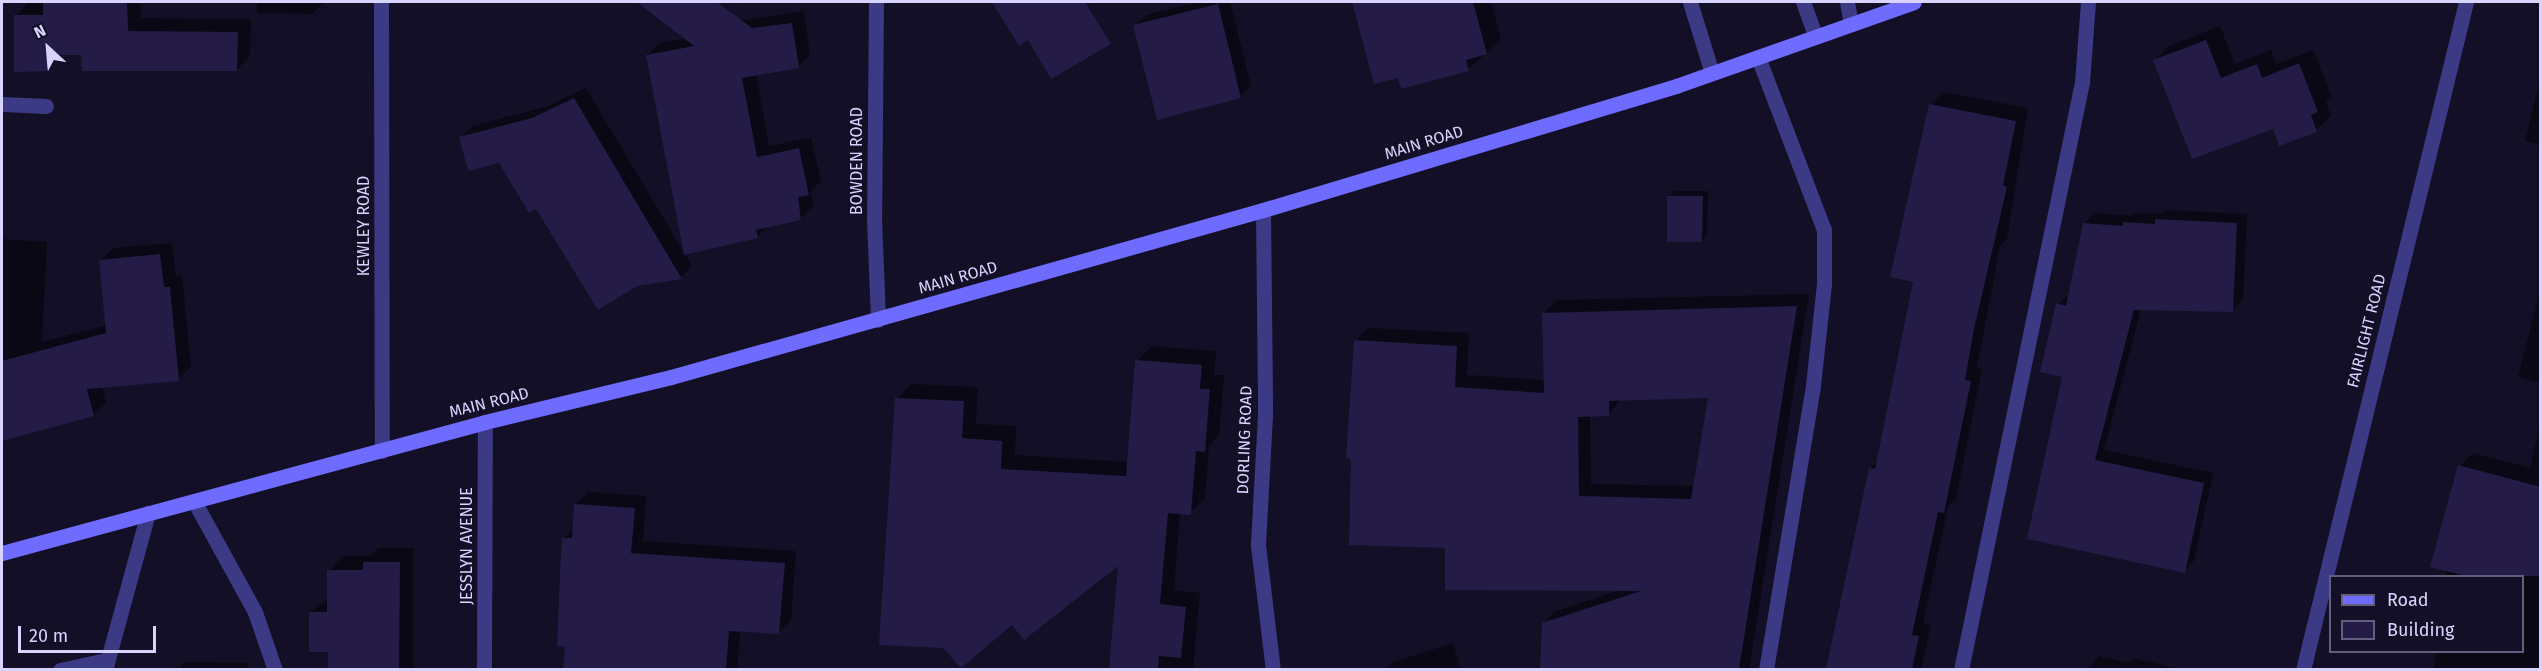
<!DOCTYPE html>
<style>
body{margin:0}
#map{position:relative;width:2542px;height:671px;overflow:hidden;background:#130f26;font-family:"Fira Sans",sans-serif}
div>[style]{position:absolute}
.shadow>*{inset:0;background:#0007}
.building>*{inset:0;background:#241b47}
.lane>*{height:15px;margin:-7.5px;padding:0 7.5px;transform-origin:7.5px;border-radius:7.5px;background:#3d3a85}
.street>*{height:15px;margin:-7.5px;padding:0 7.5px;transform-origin:7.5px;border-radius:7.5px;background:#3d3a85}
.secondary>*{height:15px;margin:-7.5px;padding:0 7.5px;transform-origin:7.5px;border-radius:7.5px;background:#6f6bff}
span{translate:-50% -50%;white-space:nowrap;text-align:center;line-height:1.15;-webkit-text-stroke:4.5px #130f26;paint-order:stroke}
.street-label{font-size:16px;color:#d9d4ff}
.frame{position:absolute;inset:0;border:3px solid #d9d4ff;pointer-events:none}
.legend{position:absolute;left:2329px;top:575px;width:195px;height:78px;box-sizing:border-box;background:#130f26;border:2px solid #625e7d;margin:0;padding:8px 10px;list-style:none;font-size:18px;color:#d9d4ff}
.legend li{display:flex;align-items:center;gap:12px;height:30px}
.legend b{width:30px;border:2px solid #625e7d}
.north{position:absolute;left:18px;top:18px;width:60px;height:60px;-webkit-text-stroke:4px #130f26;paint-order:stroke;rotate:334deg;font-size:16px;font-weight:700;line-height:24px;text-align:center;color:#d9d4ff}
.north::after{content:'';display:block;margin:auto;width:21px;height:27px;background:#d9d4ff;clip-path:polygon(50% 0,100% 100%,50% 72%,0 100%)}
.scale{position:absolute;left:18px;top:626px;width:138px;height:27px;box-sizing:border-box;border:3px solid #d9d4ff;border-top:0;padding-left:8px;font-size:18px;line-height:21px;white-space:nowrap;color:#d9d4ff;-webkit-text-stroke:4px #130f26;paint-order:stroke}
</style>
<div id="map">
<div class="shadow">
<i style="clip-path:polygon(29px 2px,140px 2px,141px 18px,251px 19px,250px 56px,237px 70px,61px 53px,47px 70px,15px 16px)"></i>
<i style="clip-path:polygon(257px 2px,323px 2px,323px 3px,312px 14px,257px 13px)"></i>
<i style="clip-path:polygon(640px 2px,712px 2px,683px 35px)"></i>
<i style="clip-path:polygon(993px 2px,1049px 2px,1010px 30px)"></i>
<i style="clip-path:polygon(1199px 2px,1230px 2px,1251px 86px,1240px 97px,1135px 25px,1146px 15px)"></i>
<i style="clip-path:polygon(1354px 2px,1491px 2px,1501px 39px,1469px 69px,1399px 76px,1375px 82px)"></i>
<i style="clip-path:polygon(804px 11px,810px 55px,798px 67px,756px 74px,769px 146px,811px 137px,821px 181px,811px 191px,813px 206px,800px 219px,769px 226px,757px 237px,648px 55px,660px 43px,687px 38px,698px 27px)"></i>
<i style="clip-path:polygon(2220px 26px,2235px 64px,2271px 50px,2277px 64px,2313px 50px,2332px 97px,2326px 102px,2331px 116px,2316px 130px,2274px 127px,2155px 60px,2169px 46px)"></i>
<i style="clip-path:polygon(2540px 79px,2540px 145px,2525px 141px)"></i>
<i style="clip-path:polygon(586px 88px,692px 266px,681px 277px,637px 285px,537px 207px,500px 161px,461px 138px,472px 126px,545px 107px)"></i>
<i style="clip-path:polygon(1943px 92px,2028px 108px,2007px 239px,2000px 246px,1977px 368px,1982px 369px,1956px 499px,1948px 507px,1923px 623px,1931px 624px,1921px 670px,1827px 670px,1870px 469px,1878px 461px,1915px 280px,1930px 105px)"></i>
<i style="clip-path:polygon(1674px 191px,1708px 191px,1707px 235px,1702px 241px,1668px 197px)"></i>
<i style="clip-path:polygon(2166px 210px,2247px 214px,2243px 300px,2233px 310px,2141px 309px,2104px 450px,2213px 473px,2194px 561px,2184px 571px,2029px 538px,2064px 376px,2057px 304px,2070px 295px,2085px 223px,2095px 213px,2131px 216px,2134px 213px,2162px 214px)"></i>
<i style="clip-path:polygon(2px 239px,47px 242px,42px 342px,107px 325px,101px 261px,113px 248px,172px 243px,176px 276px,182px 275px,191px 367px,178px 379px,102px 386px,106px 403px,93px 415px,2px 439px)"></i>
<i style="clip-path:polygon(2540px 291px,2540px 383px,2518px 377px)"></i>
<i style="clip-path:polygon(evenodd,1809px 294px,1749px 670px,1552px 670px,1664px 631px,1541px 629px,1553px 612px,1620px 590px,1447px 547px,1355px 341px,1368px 328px,1469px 333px,1467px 375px,1545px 380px,1544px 313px,1557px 300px,1809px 294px,1709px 397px,1695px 486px,1591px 484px,1590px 415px,1608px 415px,1621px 399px,1709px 397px)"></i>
<i style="clip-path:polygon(1152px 346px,1216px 351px,1214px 375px,1224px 375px,1219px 436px,1209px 445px,1205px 498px,1190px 513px,1180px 512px,1174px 590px,1200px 593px,1193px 670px,1110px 670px,1120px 562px,897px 399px,911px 384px,978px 387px,976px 424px,1016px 426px,1015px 455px,1129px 462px,1137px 361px)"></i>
<i style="clip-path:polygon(2540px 424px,2540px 670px,2433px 670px,2436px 652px,2522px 652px,2522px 576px,2446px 576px,2460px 466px,2473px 453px,2530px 468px)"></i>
<i style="clip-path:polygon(588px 492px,646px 496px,643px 541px,796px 551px,791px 620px,779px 632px,740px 630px,737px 670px,565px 670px,564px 538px,574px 528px,575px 505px)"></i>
<i style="clip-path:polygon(379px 548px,413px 548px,413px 670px,330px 670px,330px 650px,310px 613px,329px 598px,329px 571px,343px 556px,370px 556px)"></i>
<i style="clip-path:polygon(1453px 643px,1461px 670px,1385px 670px,1393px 662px)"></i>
<i style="clip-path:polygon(2099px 656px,2129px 663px,2134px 658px,2182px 670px,2088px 670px)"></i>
<i style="clip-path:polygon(186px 662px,248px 663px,247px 670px,178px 670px)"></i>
</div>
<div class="building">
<i style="clip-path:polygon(43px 2px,127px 2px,128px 31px,238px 32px,237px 71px,82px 71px,81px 55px,49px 55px,48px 71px,14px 72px,14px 15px,43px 15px)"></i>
<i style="clip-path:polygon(637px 2px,717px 2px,752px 28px,792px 23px,799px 68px,742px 78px,757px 157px,799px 148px,809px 195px,798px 197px,801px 220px,756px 230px,758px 238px,684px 255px,646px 55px,694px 46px)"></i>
<i style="clip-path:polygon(992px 2px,1085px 2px,1111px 44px,1051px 79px,1028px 40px,1019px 46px)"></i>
<i style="clip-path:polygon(1352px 2px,1473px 2px,1487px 54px,1466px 60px,1469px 71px,1401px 89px,1398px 78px,1374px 84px)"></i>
<i style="clip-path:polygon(1218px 4px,1241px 98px,1157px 120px,1133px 25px)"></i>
<i style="clip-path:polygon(2206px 40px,2221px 78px,2257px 64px,2262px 78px,2299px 63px,2318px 112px,2311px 115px,2317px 132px,2279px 146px,2273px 129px,2192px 159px,2153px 60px)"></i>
<i style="clip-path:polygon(574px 98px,682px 279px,637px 286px,598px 310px,536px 209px,529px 213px,499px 163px,468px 171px,459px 137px,532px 118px)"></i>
<i style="clip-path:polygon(1929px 104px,2016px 121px,2003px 185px,2007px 187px,1974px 329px,1965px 380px,1971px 381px,1944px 513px,1938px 512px,1912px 635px,1919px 636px,1912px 669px,1826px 669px,1869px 468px,1875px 469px,1913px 282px,1890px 277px)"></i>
<i style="clip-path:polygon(1667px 196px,1703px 196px,1702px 242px,1667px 242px)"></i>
<i style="clip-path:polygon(2155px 219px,2237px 223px,2233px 312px,2134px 310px,2095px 460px,2204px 483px,2185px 573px,2027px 539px,2062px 377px,2040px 372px,2056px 303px,2066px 306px,2083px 223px,2123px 226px,2123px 222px,2155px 224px)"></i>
<i style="clip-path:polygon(160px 254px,164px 287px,170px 287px,179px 381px,87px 389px,94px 416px,2px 441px,2px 361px,106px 333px,99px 260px)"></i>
<i style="clip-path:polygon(evenodd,1797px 306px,1739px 669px,1540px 669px,1542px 623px,1641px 591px,1445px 590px,1445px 548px,1349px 545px,1351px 459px,1346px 458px,1354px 340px,1457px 346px,1455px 387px,1544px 393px,1542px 313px,1797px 306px,1708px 398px,1691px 499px,1579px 496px,1578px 417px,1609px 416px,1609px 401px,1708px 398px)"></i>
<i style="clip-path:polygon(1135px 360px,1202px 365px,1200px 389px,1210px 389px,1205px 452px,1196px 451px,1191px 515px,1168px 513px,1160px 604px,1186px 607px,1181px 658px,1159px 656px,1158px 669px,1109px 669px,1118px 566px,1024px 640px,1012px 625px,961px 668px,943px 648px,879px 645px,895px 398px,964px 401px,962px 438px,1002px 441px,1001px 469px,1126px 476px)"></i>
<i style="clip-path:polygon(2458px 465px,2541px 487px,2541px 576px,2466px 576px,2430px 567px)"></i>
<i style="clip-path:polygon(574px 504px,635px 508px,631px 553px,785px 563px,779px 634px,729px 631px,726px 669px,563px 669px,565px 647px,557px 646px,560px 575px,562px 538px,572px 538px)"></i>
<i style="clip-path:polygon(363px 562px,400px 562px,399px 669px,328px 669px,328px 652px,309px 652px,309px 612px,327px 612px,327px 570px,363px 570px)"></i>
</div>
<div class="lane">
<i style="left:1690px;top:2px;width:74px;rotate:72.8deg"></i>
<i style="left:1803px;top:2px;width:37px;rotate:70deg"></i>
<i style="left:1758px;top:57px;width:185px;rotate:69.1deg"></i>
<i style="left:1824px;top:230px;width:54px;rotate:90deg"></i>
<i style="left:1824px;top:284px;width:103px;rotate:96.2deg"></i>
<i style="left:1813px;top:386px;width:288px;rotate:99.4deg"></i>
<i style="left:194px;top:501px;width:127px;rotate:61.2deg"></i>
<i style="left:255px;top:612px;width:61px;rotate:71deg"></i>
<i style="left:60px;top:670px;width:47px;rotate:-12.3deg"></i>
<i style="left:105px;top:670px;width:163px;rotate:-74.7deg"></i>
<i style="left:1961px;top:670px;width:600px;rotate:-78.37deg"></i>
<i style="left:2082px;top:82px;width:80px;rotate:-85.7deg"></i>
</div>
<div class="street">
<i style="left:381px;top:2px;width:449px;rotate:89.9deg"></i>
<i style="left:876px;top:2px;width:217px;rotate:90.5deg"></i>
<i style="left:874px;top:219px;width:101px;rotate:87.7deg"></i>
<i style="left:1847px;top:2px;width:22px;rotate:80deg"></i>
<i style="left:2px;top:104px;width:44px;rotate:2.6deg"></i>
<i style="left:1263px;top:210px;width:205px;rotate:89.4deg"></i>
<i style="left:1265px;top:415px;width:130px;rotate:93.1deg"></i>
<i style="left:1258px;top:545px;width:126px;rotate:83.2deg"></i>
<i style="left:484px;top:670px;width:248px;rotate:-89.8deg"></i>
<i style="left:2303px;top:670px;width:688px;rotate:-76.29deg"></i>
</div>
<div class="secondary">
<i style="left:2px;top:553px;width:500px;rotate:-15.17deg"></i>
<i style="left:485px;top:422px;width:191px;rotate:-13.6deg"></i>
<i style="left:671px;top:377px;width:615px;rotate:-15.75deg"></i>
<i style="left:1263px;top:210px;width:431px;rotate:-16.7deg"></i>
<i style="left:1676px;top:86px;width:252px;rotate:-19.4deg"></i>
</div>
<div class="street-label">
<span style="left:1424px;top:143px;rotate:-17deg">MAIN ROAD</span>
<span style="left:857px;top:161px;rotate:-90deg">BOWDEN ROAD</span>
<span style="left:364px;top:226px;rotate:-90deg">KEWLEY ROAD</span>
<span style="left:958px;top:278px;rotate:-16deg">MAIN ROAD</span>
<span style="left:2367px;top:331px;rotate:-76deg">FAIRLIGHT ROAD</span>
<span style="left:489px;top:403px;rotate:-14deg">MAIN ROAD</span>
<span style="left:1245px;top:440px;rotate:-88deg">DORLING ROAD</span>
<span style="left:467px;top:546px;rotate:-90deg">JESSLYN AVENUE</span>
</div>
<div class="frame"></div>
<ul class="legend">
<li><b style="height:8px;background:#6f6bff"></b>Road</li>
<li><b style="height:16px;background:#241b47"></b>Building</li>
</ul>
<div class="north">N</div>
<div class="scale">20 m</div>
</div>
